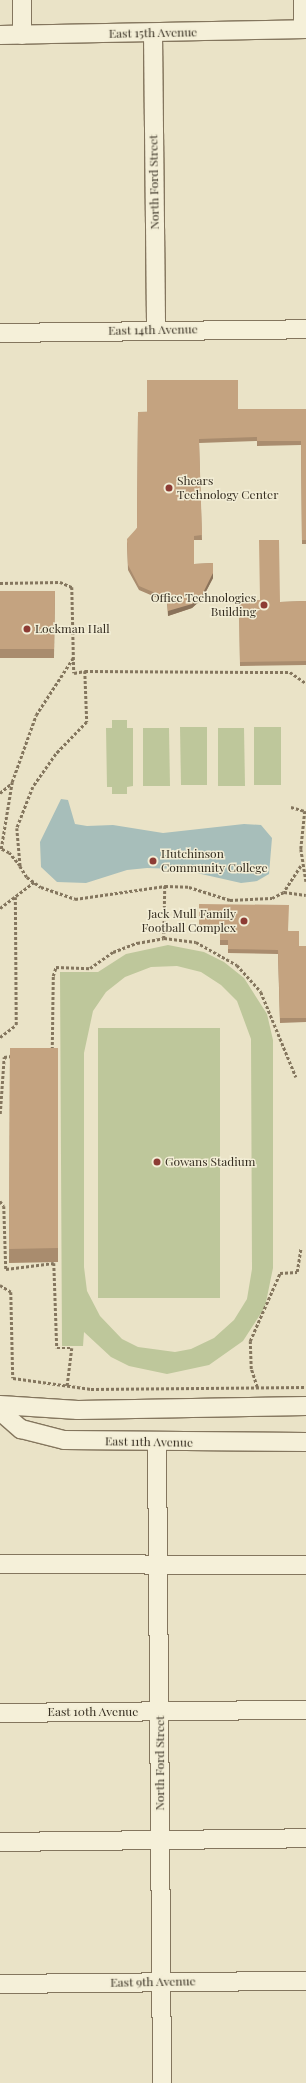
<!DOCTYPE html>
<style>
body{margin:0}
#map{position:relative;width:306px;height:2083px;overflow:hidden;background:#eae3c7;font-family:"Playfair Display",serif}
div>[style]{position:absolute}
.green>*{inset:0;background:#bec79b}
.water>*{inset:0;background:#a7beba}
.path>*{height:2.5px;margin-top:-1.25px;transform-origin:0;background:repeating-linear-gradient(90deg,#84765e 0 3px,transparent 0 5px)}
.roads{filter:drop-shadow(1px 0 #84765e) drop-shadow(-1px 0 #84765e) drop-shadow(0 1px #84765e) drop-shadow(0 -1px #84765e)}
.minor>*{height:18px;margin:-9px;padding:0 9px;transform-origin:9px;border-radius:9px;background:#f5f0d9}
.wall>*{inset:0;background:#a98c6e}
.shaded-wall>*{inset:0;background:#89725a}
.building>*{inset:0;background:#c4a380}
.dots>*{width:11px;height:11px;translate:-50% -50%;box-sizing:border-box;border:2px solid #f2edd5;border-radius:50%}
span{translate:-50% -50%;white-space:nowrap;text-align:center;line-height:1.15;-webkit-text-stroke:3px #f2edd5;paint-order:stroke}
.street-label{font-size:12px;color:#352d20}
.poi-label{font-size:12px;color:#352d20}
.left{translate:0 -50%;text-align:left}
.right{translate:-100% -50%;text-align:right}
</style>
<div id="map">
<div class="green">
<i style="clip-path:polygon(112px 720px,127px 720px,127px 728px,133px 728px,133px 786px,127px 787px,127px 794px,112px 794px,112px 787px,107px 787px,106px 728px,112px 728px)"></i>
<i style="clip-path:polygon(180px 727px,207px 727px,207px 785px,181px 785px)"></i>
<i style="clip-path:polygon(254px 727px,281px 727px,281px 785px,254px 785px)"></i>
<i style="clip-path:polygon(143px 728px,169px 728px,170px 786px,143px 786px)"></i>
<i style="clip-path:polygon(218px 728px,244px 728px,245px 786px,218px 786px)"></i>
<i style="clip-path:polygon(evenodd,168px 945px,204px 952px,224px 962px,244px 978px,267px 1014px,273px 1040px,273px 1268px,265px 1307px,243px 1341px,209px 1365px,167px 1374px,129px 1366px,111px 1357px,84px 1332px,83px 1346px,62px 1346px,60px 972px,98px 972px,126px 954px,168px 945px,177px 966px,201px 972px,221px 985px,237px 1001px,251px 1039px,252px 1269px,247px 1299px,234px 1320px,214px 1338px,191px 1349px,175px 1352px,138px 1347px,122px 1339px,100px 1316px,87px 1291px,84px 1267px,84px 1053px,93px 1011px,106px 992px,125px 977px,151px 967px,177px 966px)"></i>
<i style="clip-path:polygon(98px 1028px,220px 1028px,220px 1298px,98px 1298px)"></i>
</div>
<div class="water">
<i style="clip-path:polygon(61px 799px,68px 800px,75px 824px,87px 826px,113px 825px,163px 833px,244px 824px,261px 825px,272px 838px,269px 874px,257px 881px,241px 883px,179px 869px,147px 868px,127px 870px,86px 883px,57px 882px,41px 867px,40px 842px)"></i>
</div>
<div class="path">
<i style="left:0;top:583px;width:60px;rotate:-1deg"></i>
<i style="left:60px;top:582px;width:13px;rotate:23deg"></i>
<i style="left:72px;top:587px;width:86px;rotate:88.7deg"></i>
<i style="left:74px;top:673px;width:11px;rotate:-10deg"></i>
<i style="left:85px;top:671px;width:51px;rotate:87.8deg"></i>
<i style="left:87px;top:722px;width:45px;rotate:134.1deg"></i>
<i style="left:56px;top:754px;width:40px;rotate:124.9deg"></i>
<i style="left:33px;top:787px;width:44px;rotate:111.3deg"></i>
<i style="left:17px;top:828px;width:38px;rotate:85deg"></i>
<i style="left:20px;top:866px;width:13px;rotate:58deg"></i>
<i style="left:27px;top:877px;width:17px;rotate:36deg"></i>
<i style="left:41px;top:887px;width:36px;rotate:19deg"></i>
<i style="left:75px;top:899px;width:91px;rotate:-8.2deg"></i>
<i style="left:165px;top:886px;width:24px;rotate:2deg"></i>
<i style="left:189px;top:887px;width:43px;rotate:17.6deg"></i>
<i style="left:230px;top:900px;width:42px;rotate:-2.7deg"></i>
<i style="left:272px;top:898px;width:13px;rotate:-27deg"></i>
<i style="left:85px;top:671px;width:205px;rotate:0.3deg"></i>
<i style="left:290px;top:672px;width:19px;rotate:35deg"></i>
<i style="left:0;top:793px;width:16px;rotate:-40deg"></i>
<i style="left:291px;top:807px;width:15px;rotate:16deg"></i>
<i style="left:305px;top:811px;width:38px;rotate:96deg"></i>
<i style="left:301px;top:849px;width:33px;rotate:81deg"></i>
<i style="left:20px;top:866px;width:17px;rotate:-130deg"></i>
<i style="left:9px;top:853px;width:9px;rotate:-153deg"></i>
<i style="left:1px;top:849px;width:68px;rotate:-80.7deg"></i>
<i style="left:12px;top:782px;width:71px;rotate:-70.3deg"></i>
<i style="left:36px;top:715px;width:68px;rotate:-57deg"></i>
<i style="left:301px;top:866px;width:31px;rotate:123deg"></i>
<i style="left:284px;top:892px;width:22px;rotate:8deg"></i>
<i style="left:165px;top:886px;width:52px;rotate:91.1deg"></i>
<i style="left:164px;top:938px;width:32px;rotate:7deg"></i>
<i style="left:196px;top:942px;width:47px;rotate:29.3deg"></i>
<i style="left:237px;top:965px;width:36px;rotate:48deg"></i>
<i style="left:261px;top:992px;width:92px;rotate:67.6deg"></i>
<i style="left:0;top:908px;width:43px;rotate:-37.4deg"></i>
<i style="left:0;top:1037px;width:20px;rotate:-37deg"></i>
<i style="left:16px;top:1025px;width:128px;rotate:-90.4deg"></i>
<i style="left:52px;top:1050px;width:74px;rotate:-89.2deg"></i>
<i style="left:53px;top:976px;width:9px;rotate:-72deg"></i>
<i style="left:56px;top:967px;width:34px;rotate:2deg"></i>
<i style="left:90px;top:968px;width:28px;rotate:-35deg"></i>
<i style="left:113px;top:952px;width:26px;rotate:-21deg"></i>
<i style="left:137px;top:943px;width:27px;rotate:-10deg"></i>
<i style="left:0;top:1114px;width:57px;rotate:-86deg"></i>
<i style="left:4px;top:1057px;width:8px;rotate:-7deg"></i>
<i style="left:0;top:1201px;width:6px;rotate:51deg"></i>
<i style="left:4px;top:1206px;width:63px;rotate:88.2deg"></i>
<i style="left:6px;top:1269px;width:48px;rotate:-7.1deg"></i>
<i style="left:54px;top:1263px;width:85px;rotate:88deg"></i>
<i style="left:57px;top:1348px;width:15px"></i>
<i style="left:72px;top:1348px;width:38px;rotate:97deg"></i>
<i style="left:0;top:1285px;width:13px;rotate:32deg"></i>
<i style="left:11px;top:1292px;width:86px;rotate:88.7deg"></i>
<i style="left:13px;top:1378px;width:79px;rotate:8deg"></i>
<i style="left:91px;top:1389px;width:215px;rotate:-0.5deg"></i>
<i style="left:257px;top:1387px;width:19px;rotate:-108deg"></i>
<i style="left:251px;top:1369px;width:28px;rotate:-92deg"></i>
<i style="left:250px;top:1341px;width:74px;rotate:-66.2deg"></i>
<i style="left:280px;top:1273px;width:17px;rotate:-3deg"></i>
<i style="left:297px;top:1272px;width:24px;rotate:-81deg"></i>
</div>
<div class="roads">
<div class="minor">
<i style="left:303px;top:29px;width:29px;rotate:-90deg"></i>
<i style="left:153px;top:34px;width:296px;rotate:89.4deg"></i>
<i style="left:0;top:35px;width:306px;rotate:-1.1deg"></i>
<i style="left:22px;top:35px;width:35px;rotate:-90deg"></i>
<i style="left:0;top:333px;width:306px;rotate:-0.7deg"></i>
<i style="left:0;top:1405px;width:78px;rotate:3.7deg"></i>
<i style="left:78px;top:1410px;width:228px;rotate:-1deg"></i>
<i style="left:0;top:1411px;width:28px;rotate:41deg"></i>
<i style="left:21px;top:1429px;width:44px;rotate:14.3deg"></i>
<i style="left:64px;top:1440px;width:242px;rotate:0.5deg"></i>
<i style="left:157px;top:1443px;width:640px;rotate:89.55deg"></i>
<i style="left:0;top:1564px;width:306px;rotate:0.2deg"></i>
<i style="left:0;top:1713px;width:306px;rotate:-0.6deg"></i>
<i style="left:0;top:1842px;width:306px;rotate:-0.7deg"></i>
<i style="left:0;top:1984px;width:306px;rotate:-0.6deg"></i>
</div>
</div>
<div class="wall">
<i style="clip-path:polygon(238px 409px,306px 409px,306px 544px,302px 544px,301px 445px,257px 446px,257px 441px,199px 443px,202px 540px,194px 540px,194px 564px,213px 563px,213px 578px,202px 599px,192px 608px,168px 616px,167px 602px,139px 590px,128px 570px,127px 543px,137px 528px,138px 412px)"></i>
<i style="clip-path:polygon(0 591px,55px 591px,54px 658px,0 658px)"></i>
<i style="clip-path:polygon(239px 601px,280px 602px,306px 601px,306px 665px,240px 666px)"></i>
<i style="clip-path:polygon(199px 904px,289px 931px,299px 946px,306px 946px,306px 1022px,280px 1023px,278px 954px,228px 953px,228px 945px,220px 945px,220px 933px,199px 932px)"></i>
<i style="clip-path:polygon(10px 1048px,58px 1048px,58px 1262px,9px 1263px)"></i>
</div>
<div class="shaded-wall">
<i style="clip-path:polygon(213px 573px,213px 578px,202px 599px,192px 608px,168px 616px,168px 611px)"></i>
</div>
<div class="building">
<i style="clip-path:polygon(147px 380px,238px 380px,238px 409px,306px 409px,306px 540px,302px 540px,301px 441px,257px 441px,257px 437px,199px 439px,202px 535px,194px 536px,194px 564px,213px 563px,213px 573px,202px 595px,192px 604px,168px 611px,167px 598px,139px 586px,128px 565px,127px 539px,137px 528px,138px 412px,147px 412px)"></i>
<i style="clip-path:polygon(259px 540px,279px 540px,280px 602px,306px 601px,306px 661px,240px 662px,239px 601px,260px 600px)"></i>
<i style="clip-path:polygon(0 591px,55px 591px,54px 649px,0 649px)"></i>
<i style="clip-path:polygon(199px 904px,289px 905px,288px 931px,299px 931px,299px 946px,306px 946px,306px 1018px,280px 1018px,278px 950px,228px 949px,228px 940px,220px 940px,220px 928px,199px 928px)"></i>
<i style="clip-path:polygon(10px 1048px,58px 1048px,58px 1248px,9px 1249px)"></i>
</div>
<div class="dots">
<i style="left:169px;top:488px;background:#8d3c34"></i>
<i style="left:264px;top:605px;background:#8d3c34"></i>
<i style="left:27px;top:629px;background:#8d3c34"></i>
<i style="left:153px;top:861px;background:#8d3c34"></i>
<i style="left:244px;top:921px;background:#8d3c34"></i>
<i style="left:157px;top:1162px;background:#8d3c34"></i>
</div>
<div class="street-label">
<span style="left:153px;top:33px;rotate:-1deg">East 15th Avenue</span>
<span style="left:154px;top:182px;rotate:-91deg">North Ford Street</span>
<span style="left:153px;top:330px;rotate:-1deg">East 14th Avenue</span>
<span style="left:149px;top:1442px;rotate:1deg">East 11th Avenue</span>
<span style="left:93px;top:1712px">East 10th Avenue</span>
<span style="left:160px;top:1763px;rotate:-90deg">North Ford Street</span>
<span style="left:153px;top:1982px;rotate:-1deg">East 9th Avenue</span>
</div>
<div class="poi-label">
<span class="left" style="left:177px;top:488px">Shears<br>Technology Center</span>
<span class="right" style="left:256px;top:605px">Office Technologies<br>Building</span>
<span class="left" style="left:35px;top:629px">Lockman Hall</span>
<span class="left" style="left:161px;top:861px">Hutchinson<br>Community College</span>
<span class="right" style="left:236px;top:921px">Jack Mull Family<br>Football Complex</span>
<span class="left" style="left:165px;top:1162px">Gowans Stadium</span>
</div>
</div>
